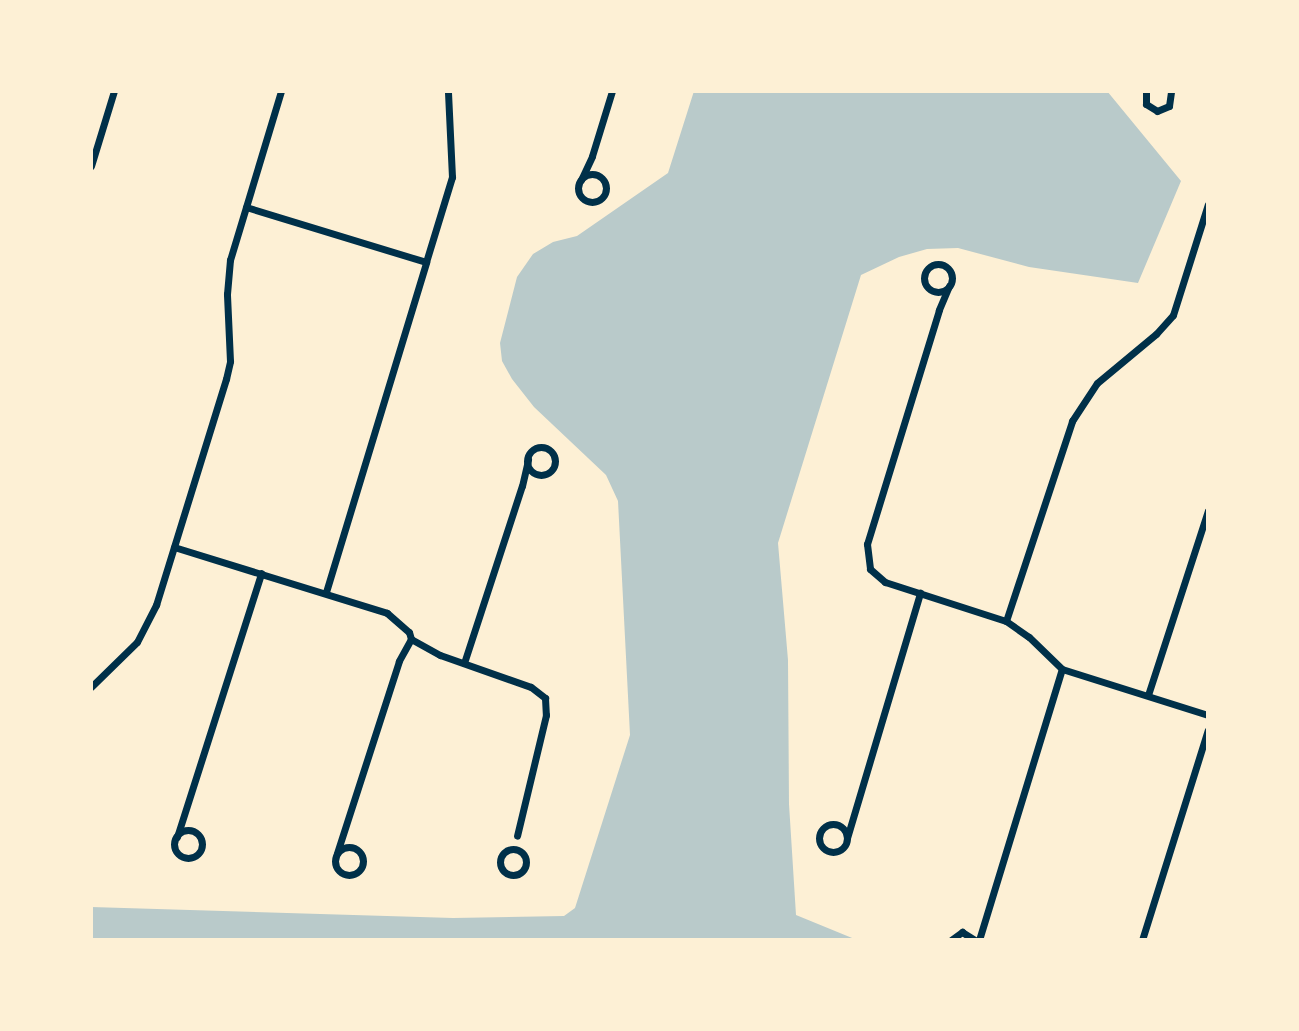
<!DOCTYPE html>
<style>
body{margin:0}
#map{position:relative;width:1299px;height:1031px;overflow:hidden;background:#fdf0d5;font-family:"DM Sans",sans-serif}
div>[style]{position:absolute}
.green>*{inset:0;background:#b9caca}
.minor>*{height:7px;margin:-3.5px;padding:0 3.5px;transform-origin:3.5px;border-radius:3.5px;background:#003049}
.minor>.ring{margin:-3.5px;padding:0;box-sizing:content-box;background:none;border:7px solid #003049;border-radius:50%}
span{translate:-50% -50%;white-space:nowrap;text-align:center;line-height:1.15;-webkit-text-stroke:6px #fdf0d5;paint-order:stroke}
.frame{position:absolute;inset:0;border:93px solid #fdf0d5;pointer-events:none}
</style>
<div id="map">
<div class="green">
<i style="clip-path:polygon(694px 91px,1107px 91px,1181px 181px,1138px 283px,1029px 267px,958px 248px,927px 249px,899px 257px,861px 275px,778px 543px,788px 660px,789px 804px,796px 915px,857px 940px,91px 940px,91px 907px,453px 918px,564px 916px,575px 908px,630px 735px,618px 501px,606px 475px,534px 407px,512px 379px,502px 361px,500px 343px,517px 277px,533px 254px,553px 242px,577px 236px,668px 173px)"></i>
</div>
<div class="minor">
<i style="left:1146px;top:91px;width:13px;rotate:90deg"></i>
<i style="left:1146px;top:104px;width:13px;rotate:32deg"></i>
<i style="left:1157px;top:111px;width:13px;rotate:-23deg"></i>
<i style="left:1169px;top:106px;width:15px;rotate:-82deg"></i>
<i style="left:91px;top:166px;width:78px;rotate:-73deg"></i>
<i class="ring" style="left:578px;top:174px;width:21px;height:21px"></i>
<i style="left:581px;top:180px;width:26px;rotate:-65deg"></i>
<i style="left:592px;top:156px;width:68px;rotate:-72.9deg"></i>
<i style="left:246px;top:207px;width:188px;rotate:17deg"></i>
<i style="left:426px;top:262px;width:89px;rotate:-73deg"></i>
<i style="left:452px;top:177px;width:86px;rotate:-92.7deg"></i>
<i class="ring" style="left:924px;top:264px;width:21px;height:21px"></i>
<i style="left:949px;top:286px;width:26px;rotate:113deg"></i>
<i style="left:939px;top:310px;width:245px;rotate:107.1deg"></i>
<i style="left:867px;top:544px;width:25px;rotate:83deg"></i>
<i style="left:870px;top:569px;width:20px;rotate:41deg"></i>
<i style="left:885px;top:582px;width:127px;rotate:17.9deg"></i>
<i style="left:1006px;top:621px;width:28px;rotate:35deg"></i>
<i style="left:1029px;top:637px;width:46px;rotate:44.1deg"></i>
<i style="left:1062px;top:669px;width:153px;rotate:17.5deg"></i>
<i class="ring" style="left:527px;top:447px;width:21px;height:21px"></i>
<i style="left:174px;top:547px;width:223px;rotate:17.2deg"></i>
<i style="left:387px;top:613px;width:29px;rotate:41deg"></i>
<i style="left:409px;top:632px;width:7px;rotate:74deg"></i>
<i style="left:411px;top:639px;width:25px;rotate:119deg"></i>
<i style="left:399px;top:661px;width:202px;rotate:107.9deg"></i>
<i style="left:326px;top:592px;width:345px;rotate:-73.1deg"></i>
<i style="left:1006px;top:621px;width:211px;rotate:-71.7deg"></i>
<i style="left:1072px;top:421px;width:45px;rotate:-56.7deg"></i>
<i style="left:1097px;top:383px;width:77px;rotate:-39.7deg"></i>
<i style="left:1156px;top:334px;width:25px;rotate:-48deg"></i>
<i style="left:1173px;top:315px;width:116px;rotate:-72.5deg"></i>
<i style="left:411px;top:639px;width:33px;rotate:29deg"></i>
<i style="left:440px;top:655px;width:96px;rotate:19.4deg"></i>
<i style="left:531px;top:687px;width:18px;rotate:38deg"></i>
<i style="left:545px;top:698px;width:17px;rotate:87deg"></i>
<i style="left:546px;top:715px;width:124px;rotate:103.5deg"></i>
<i style="left:464px;top:663px;width:186px;rotate:-71.9deg"></i>
<i style="left:522px;top:486px;width:27px;rotate:-77deg"></i>
<i style="left:91px;top:687px;width:64px;rotate:-44.4deg"></i>
<i style="left:137px;top:642px;width:42px;rotate:-62.8deg"></i>
<i style="left:156px;top:605px;width:237px;rotate:-72.8deg"></i>
<i style="left:226px;top:379px;width:18px;rotate:-77deg"></i>
<i style="left:230px;top:361px;width:67px;rotate:-92.6deg"></i>
<i style="left:227px;top:294px;width:34px;rotate:-85deg"></i>
<i style="left:230px;top:260px;width:177px;rotate:-73.2deg"></i>
<i style="left:1148px;top:695px;width:194px;rotate:-72deg"></i>
<i class="ring" style="left:819px;top:824px;width:21px;height:21px"></i>
<i class="ring" style="left:174px;top:830px;width:21px;height:21px"></i>
<i style="left:177px;top:837px;width:277px;rotate:-72.3deg"></i>
<i style="left:847px;top:838px;width:256px;rotate:-73.4deg"></i>
<i class="ring" style="left:335px;top:847px;width:21px;height:21px"></i>
<i class="ring" style="left:500px;top:849px;width:19px;height:19px"></i>
<i style="left:951px;top:940px;width:14px;rotate:-36deg"></i>
<i style="left:962px;top:932px;width:15px;rotate:32deg"></i>
<i style="left:979px;top:940px;width:283px;rotate:-73deg"></i>
<i style="left:1142px;top:940px;width:220px;rotate:-72.6deg"></i>
</div>
<div class="frame"></div>
</div>
